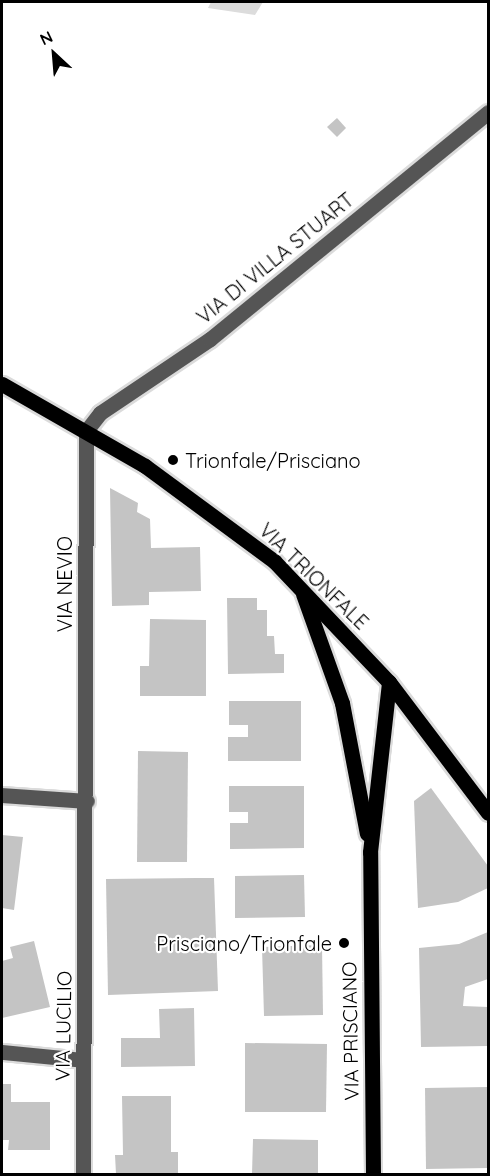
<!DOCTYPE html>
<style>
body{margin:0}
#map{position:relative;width:490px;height:1176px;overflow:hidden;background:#fff;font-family:Quicksand,sans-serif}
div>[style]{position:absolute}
.green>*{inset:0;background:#dcdcdc}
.building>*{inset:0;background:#c4c4c4}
.roads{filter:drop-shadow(2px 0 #dbdbdb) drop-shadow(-2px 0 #dbdbdb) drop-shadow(0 2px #dbdbdb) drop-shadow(0 -2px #dbdbdb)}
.minor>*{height:15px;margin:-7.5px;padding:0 7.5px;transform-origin:7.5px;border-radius:7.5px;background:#555}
.major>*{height:15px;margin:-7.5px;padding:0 7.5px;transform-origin:7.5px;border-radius:7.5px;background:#000}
.dots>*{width:16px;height:16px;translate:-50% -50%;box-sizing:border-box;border:3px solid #fff;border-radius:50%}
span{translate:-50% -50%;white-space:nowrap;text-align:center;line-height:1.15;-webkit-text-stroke:4.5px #fff;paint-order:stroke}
.street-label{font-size:20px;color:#000}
.poi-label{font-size:20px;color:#000}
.left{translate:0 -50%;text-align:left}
.right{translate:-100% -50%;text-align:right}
.frame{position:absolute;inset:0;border:3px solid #000;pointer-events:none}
.north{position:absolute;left:24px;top:24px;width:60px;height:60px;-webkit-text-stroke:4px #fff;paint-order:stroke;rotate:334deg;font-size:16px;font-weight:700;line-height:24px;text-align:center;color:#000}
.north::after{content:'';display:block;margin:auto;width:21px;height:27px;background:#000;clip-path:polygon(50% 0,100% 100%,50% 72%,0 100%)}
</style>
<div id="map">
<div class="green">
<i style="clip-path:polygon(211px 2px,263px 2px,255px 15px,208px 8px)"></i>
</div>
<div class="building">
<i style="clip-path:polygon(337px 118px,346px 128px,337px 137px,327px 127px)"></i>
<i style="clip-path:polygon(110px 488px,138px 503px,137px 512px,150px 519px,151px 548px,200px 547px,201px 591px,149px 592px,149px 605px,112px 606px)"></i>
<i style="clip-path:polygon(227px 598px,257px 598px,257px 610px,267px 610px,267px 636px,274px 636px,275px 654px,284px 654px,284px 673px,228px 674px)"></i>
<i style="clip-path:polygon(150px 619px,206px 620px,206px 696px,140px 696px,140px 666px,149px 666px)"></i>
<i style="clip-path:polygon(229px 701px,301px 701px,301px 761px,228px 761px,228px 737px,248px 737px,248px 725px,229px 725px)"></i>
<i style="clip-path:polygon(138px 751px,188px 752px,187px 862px,137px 862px)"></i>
<i style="clip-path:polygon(229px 786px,304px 786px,304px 848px,230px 849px,230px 823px,248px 823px,248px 812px,229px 812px)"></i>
<i style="clip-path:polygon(431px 788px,488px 866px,488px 888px,458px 902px,418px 908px,414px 801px)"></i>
<i style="clip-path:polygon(2px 835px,23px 837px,14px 910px,2px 908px)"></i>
<i style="clip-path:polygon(304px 875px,305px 917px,235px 918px,235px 876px)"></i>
<i style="clip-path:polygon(196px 878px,214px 878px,218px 991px,108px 995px,106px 879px)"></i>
<i style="clip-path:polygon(488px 932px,488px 979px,465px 987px,463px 1006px,488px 1007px,488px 1046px,421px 1047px,419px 948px,459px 944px)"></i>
<i style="clip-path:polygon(34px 941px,50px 1007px,2px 1018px,2px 961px,13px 958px,10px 947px)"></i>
<i style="clip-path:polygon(322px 945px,323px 1015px,264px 1016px,262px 947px)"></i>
<i style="clip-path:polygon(194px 1008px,195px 1066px,121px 1067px,121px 1038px,160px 1038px,159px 1009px)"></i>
<i style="clip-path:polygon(245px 1043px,327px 1044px,326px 1112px,245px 1112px)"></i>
<i style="clip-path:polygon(2px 1084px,11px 1084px,11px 1102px,50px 1102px,50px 1150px,8px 1150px,9px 1140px,2px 1140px)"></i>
<i style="clip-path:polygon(488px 1087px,488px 1168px,426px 1169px,425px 1088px)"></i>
<i style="clip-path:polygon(122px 1096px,171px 1096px,171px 1152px,178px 1152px,178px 1174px,116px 1174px,115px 1155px,123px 1155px)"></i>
<i style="clip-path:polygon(253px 1139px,318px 1140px,318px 1174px,252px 1174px)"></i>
</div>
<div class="roads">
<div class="minor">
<i style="left:2px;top:795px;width:85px;rotate:4deg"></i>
<i style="left:2px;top:1052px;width:81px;rotate:5.6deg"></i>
<i style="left:83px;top:1174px;width:743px;rotate:-89.77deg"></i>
<i style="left:86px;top:431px;width:23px;rotate:-52deg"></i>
<i style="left:100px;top:413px;width:133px;rotate:-33.9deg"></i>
<i style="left:210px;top:339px;width:359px;rotate:-39.2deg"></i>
</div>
<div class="major">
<i style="left:2px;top:384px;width:165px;rotate:29.8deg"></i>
<i style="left:145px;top:466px;width:160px;rotate:36.4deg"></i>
<i style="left:274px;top:561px;width:167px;rotate:46.5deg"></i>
<i style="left:389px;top:682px;width:164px;rotate:52.9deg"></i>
<i style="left:303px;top:594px;width:116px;rotate:70.3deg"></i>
<i style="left:342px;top:703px;width:133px;rotate:79.2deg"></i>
<i style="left:373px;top:1174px;width:322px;rotate:-90.5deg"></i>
<i style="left:370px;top:852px;width:171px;rotate:-83.6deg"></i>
</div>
</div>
<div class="dots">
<i style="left:173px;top:460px;background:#000"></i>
<i style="left:344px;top:943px;background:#000"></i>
</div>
<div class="street-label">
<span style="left:275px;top:258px;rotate:-39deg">VIA DI VILLA STUART</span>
<span style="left:314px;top:576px;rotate:44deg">VIA TRIONFALE</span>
<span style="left:64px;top:584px;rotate:-90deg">VIA NEVIO</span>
<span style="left:63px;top:1026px;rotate:-89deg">VIA LUCILIO</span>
<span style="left:350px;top:1031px;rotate:-91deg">VIA PRISCIANO</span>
</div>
<div class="poi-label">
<span class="left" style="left:185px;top:460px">Trionfale/Prisciano</span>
<span class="right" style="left:332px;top:943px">Prisciano/Trionfale</span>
</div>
<div class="frame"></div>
<div class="north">N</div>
</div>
